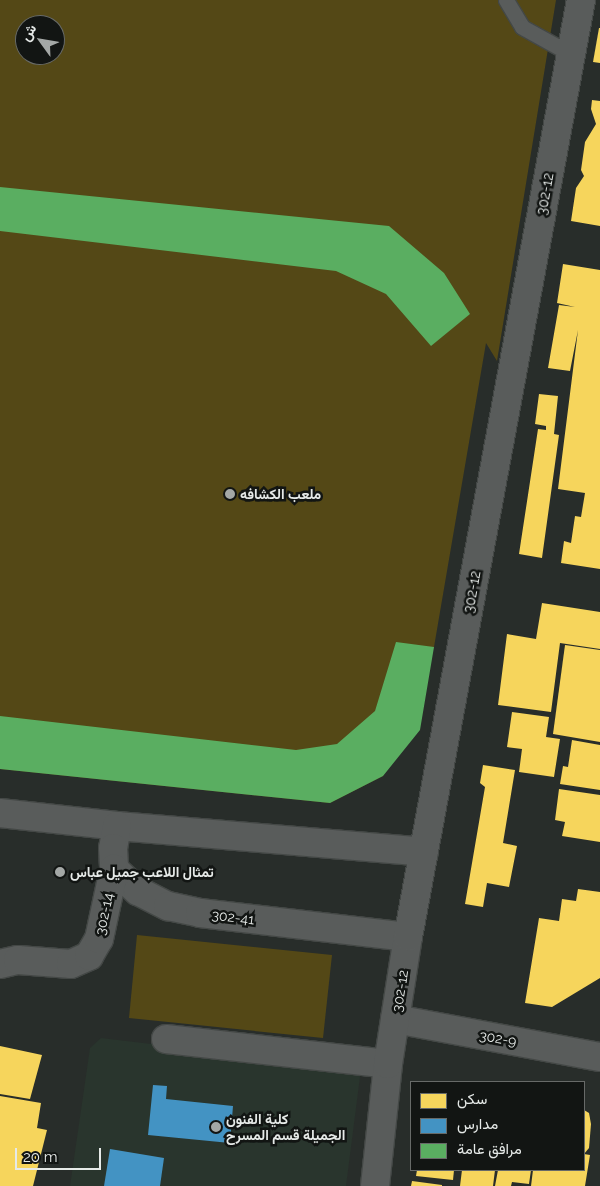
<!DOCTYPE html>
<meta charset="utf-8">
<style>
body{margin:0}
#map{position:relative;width:600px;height:1186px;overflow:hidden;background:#282d2a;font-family:Raleway,Vazirmatn,sans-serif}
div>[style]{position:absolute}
.built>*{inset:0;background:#29352d}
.green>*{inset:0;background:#544816}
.homes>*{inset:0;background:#f6d55c}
.schools>*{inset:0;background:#4393c3}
.public>*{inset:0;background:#5aae61}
.roads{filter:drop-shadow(1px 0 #444846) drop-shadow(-1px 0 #444846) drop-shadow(0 1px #444846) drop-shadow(0 -1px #444846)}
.service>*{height:15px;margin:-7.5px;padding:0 7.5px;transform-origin:7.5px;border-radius:7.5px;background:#595c5b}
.minor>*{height:28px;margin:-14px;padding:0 14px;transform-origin:14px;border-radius:14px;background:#595c5b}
.dots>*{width:14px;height:14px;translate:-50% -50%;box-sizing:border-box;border:2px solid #121513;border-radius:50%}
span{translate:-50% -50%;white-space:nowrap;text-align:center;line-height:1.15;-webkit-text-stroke:5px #121513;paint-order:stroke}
.street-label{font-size:14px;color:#e6eae8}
.poi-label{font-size:14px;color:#e6eae8;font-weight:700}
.left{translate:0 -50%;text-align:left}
.legend{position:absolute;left:410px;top:1081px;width:175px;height:90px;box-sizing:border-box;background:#121513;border:1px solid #676a68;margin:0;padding:6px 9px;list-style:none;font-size:15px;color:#e6eae8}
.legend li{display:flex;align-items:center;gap:10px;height:25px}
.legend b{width:25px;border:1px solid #676a68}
.north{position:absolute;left:15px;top:15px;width:50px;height:50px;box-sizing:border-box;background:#121513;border:1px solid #676a68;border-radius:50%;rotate:302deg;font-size:14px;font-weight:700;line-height:20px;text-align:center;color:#e6eae8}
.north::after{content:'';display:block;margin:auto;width:18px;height:22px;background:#a4a8a6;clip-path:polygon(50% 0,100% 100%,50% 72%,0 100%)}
.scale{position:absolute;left:15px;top:1148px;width:86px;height:22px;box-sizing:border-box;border:2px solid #e6eae8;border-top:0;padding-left:6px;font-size:15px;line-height:18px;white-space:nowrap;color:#e6eae8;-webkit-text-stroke:4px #121513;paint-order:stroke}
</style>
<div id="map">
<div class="built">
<i style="clip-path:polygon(101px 1038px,361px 1069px,346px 1186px,70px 1186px,90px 1048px)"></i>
</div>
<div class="green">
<i style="clip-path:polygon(evenodd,0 0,556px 0,497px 361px,486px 343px,434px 647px,383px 776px,330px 803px,0 769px,0 0,25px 25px,55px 25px,55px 55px,25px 55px,25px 25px)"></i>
<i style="clip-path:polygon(137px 935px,332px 955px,323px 1038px,129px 1018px)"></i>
</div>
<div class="homes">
<i style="clip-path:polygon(599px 28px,600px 28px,600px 63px,593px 62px)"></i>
<i style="clip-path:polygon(592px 100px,600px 101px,600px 226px,571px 221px,576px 188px,584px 176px,581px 170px,585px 142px,596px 124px,591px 109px)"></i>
<i style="clip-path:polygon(563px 264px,600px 270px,600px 569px,561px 563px,564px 541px,571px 543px,575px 516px,581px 517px,585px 493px,558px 489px,578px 330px,570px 371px,548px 368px,559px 305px,575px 307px,557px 303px)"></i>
<i style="clip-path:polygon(539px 394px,558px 396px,554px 434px,559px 435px,542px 558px,519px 554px,538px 429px,546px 430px,546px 426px,535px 424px)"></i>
<i style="clip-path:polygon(542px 603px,600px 612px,600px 649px,560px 643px,551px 712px,498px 705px,507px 634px,536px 639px)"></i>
<i style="clip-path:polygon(565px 645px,600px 650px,600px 742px,553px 734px)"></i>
<i style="clip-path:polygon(512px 712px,549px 717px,546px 737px,560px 739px,554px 777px,519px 772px,522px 749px,507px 747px)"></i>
<i style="clip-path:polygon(572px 740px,600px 745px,600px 790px,560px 784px,563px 766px,568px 767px)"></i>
<i style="clip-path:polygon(483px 765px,515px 770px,503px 843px,517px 846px,509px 887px,487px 883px,483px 907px,465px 904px,485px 787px,480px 783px)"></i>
<i style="clip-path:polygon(559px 789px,600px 795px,600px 842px,562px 836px,565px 822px,555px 820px)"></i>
<i style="clip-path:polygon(578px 889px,600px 892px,600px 978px,552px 1007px,525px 1003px,539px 918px,559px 921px,562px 899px,576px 901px)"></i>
<i style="clip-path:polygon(0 1046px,42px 1055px,30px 1099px,0 1094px)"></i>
<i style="clip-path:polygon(0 1096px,41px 1103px,37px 1128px,47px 1130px,33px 1186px,0 1186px)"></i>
<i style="clip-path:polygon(584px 1110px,589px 1113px,591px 1124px,589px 1148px,584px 1154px)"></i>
<i style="clip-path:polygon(584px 1154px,590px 1155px,585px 1186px,531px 1186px,533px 1170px,584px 1170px)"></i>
<i style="clip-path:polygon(417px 1170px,454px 1170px,453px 1180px,416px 1176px)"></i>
<i style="clip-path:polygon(462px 1170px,495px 1170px,493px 1186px,460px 1186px)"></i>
<i style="clip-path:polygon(498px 1170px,531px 1170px,529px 1184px,512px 1182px,511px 1186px,495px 1186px)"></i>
<i style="clip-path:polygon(412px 1181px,442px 1185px,442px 1186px,411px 1186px)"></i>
</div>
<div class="schools">
<i style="clip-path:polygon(153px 1085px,167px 1086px,166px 1099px,233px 1106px,230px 1143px,148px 1135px)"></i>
<i style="clip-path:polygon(110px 1149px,164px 1158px,160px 1186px,104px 1186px)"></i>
</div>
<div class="public">
<i style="clip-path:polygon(0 187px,389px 226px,444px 273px,470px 314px,431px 346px,386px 294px,336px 271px,0 231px)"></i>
<i style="clip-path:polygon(396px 642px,434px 647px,420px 730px,383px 776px,330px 803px,0 769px,0 716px,296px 750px,337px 744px,375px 711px)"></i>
</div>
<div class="roads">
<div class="service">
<i style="left:506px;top:0;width:31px;rotate:59deg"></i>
<i style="left:522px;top:27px;width:56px;rotate:28.9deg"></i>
</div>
<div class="minor">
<i style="left:0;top:813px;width:118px;rotate:6.3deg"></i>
<i style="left:117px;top:826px;width:308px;rotate:4.8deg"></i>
<i style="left:117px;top:826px;width:22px;rotate:100deg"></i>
<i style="left:113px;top:848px;width:21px;rotate:87deg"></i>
<i style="left:114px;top:869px;width:33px;rotate:43deg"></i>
<i style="left:138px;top:891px;width:34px;rotate:27deg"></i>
<i style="left:168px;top:906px;width:33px;rotate:12deg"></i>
<i style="left:200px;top:913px;width:209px;rotate:6.6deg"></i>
<i style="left:0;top:964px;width:18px;rotate:-13deg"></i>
<i style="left:18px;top:960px;width:53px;rotate:4.3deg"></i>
<i style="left:71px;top:964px;width:20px;rotate:-24deg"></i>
<i style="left:89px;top:956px;width:20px;rotate:-60deg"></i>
<i style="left:99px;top:939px;width:72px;rotate:-77.9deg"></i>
<i style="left:395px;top:1019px;width:208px;rotate:10.5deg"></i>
<i style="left:166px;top:1039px;width:223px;rotate:6.4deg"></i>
<i style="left:375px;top:1186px;width:123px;rotate:-83.9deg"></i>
<i style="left:388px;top:1064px;width:129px;rotate:-81.1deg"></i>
<i style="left:408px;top:937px;width:953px;rotate:-79.54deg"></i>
</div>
</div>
<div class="dots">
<i style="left:230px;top:494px;background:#a4a8a6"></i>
<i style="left:60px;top:872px;background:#a4a8a6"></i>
<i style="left:216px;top:1127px;background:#a4a8a6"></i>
</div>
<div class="street-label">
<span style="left:545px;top:194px;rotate:-80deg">302-12</span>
<span style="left:472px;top:592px;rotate:-80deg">302-12</span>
<span style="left:104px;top:914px;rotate:-78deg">302-14</span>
<span style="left:233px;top:917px;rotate:7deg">302-41</span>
<span style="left:400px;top:991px;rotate:-81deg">302-12</span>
<span style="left:498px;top:1038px;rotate:10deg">302-9</span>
</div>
<div class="poi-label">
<span class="left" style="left:240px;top:494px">ملعب الكشافه</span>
<span class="left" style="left:70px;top:872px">تمثال اللاعب جميل عباس</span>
<span class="left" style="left:226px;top:1127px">كلية الفنون<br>الجميلة قسم المسرح</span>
</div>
<ul class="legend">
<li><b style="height:14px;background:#f6d55c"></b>سكن</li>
<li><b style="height:14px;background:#4393c3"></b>مدارس</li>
<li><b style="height:14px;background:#5aae61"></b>مرافق عامة</li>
</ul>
<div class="north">ش</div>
<div class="scale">20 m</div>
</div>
